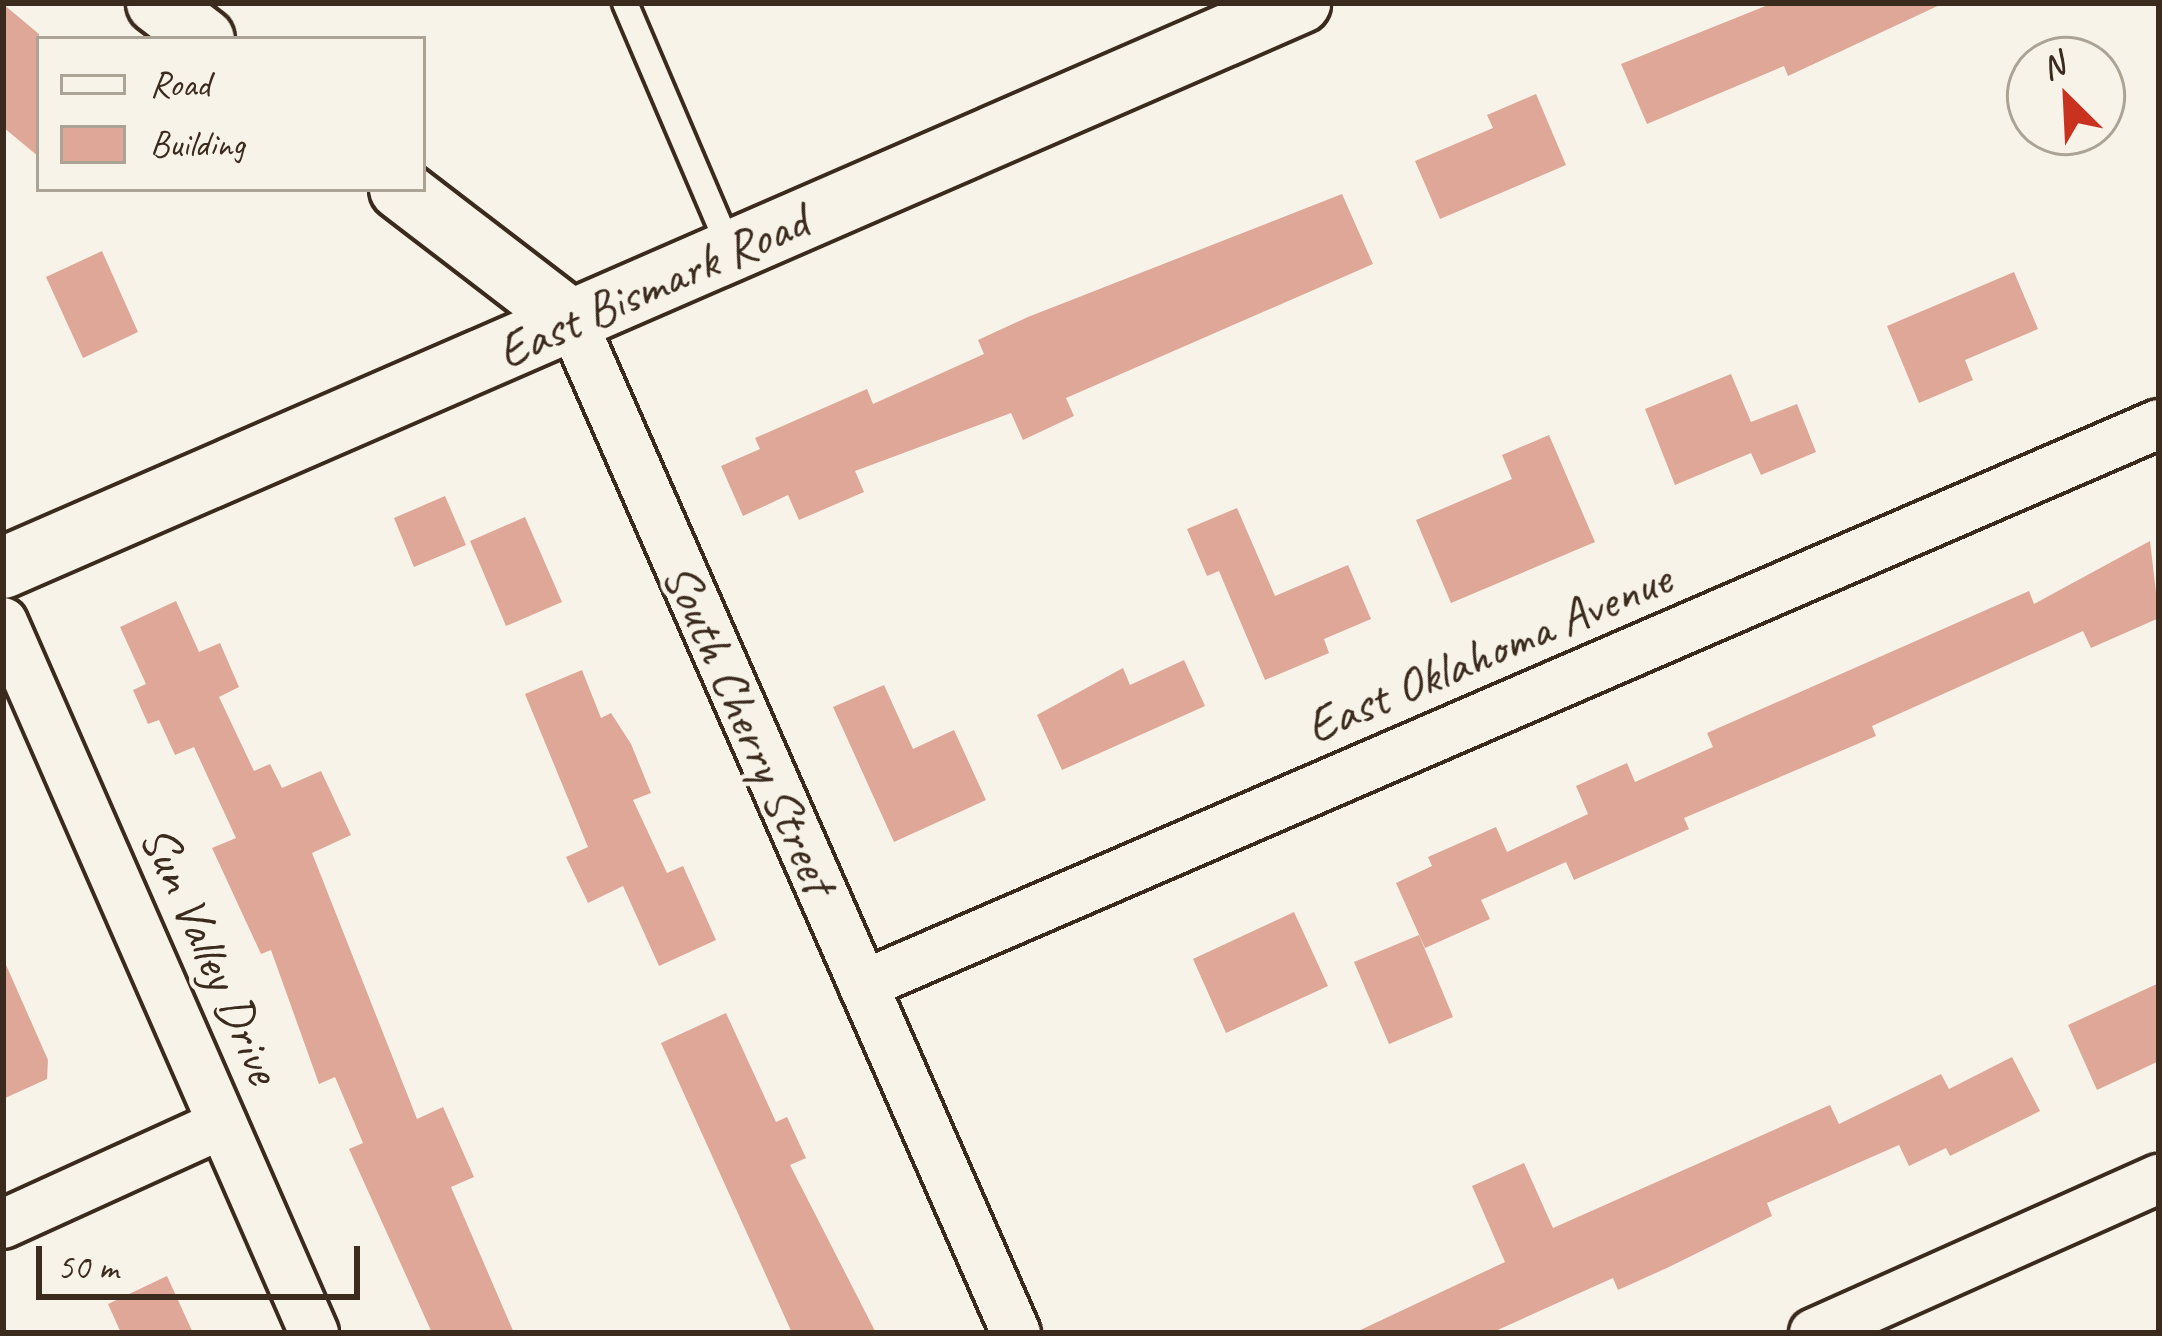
<!DOCTYPE html>
<style>
body{margin:0}
#map{position:relative;width:2162px;height:1336px;overflow:hidden;background:#f7f3e8;font-family:Caveat,sans-serif}
div>[style]{position:absolute}
.building>*{inset:0;background:#dfa797}
.roads{filter:drop-shadow(3px 0 #3b2a1e) drop-shadow(-3px 0 #3b2a1e) drop-shadow(0 3px #3b2a1e) drop-shadow(0 -3px #3b2a1e)}
.service>*{height:24px;margin:-12px;padding:0 12px;transform-origin:12px;border-radius:12px;background:#f7f3e8}
.minor>*{height:48px;margin:-24px;padding:0 24px;transform-origin:24px;border-radius:24px;background:#f7f3e8}
.tertiary>*{height:60px;margin:-30px;padding:0 30px;transform-origin:30px;border-radius:30px;background:#f7f3e8}
span{translate:-50% -50%;white-space:nowrap;text-align:center;line-height:1.15;-webkit-text-stroke:9px #f7f3e8;paint-order:stroke}
.street-label{font-size:51px;color:#3b2a1e}
.frame{position:absolute;inset:0;border:6px solid #3b2a1e;pointer-events:none}
.legend{position:absolute;left:36px;top:36px;width:390px;height:156px;box-sizing:border-box;background:#f7f3e8;border:3px solid #aca397;margin:0;padding:15px 21px;list-style:none;font-size:36px;color:#3b2a1e}
.legend li{display:flex;align-items:center;gap:24px;height:60px}
.legend b{width:60px;border:3px solid #aca397}
.north{position:absolute;left:2006px;top:36px;width:120px;height:120px;box-sizing:border-box;background:#f7f3e8;border:3px solid #aca397;border-radius:50%;rotate:336deg;font-size:33px;font-weight:700;line-height:48px;text-align:center;color:#3b2a1e}
.north::after{content:'';display:block;margin:auto;width:42px;height:54px;background:#c8321e;clip-path:polygon(50% 0,100% 100%,50% 72%,0 100%)}
.scale{position:absolute;left:36px;top:1246px;width:324px;height:54px;box-sizing:border-box;border:6px solid #3b2a1e;border-top:0;padding-left:15px;font-size:36px;line-height:42px;white-space:nowrap;color:#3b2a1e;-webkit-text-stroke:9px #f7f3e8;paint-order:stroke}
</style>
<div id="map">
<div class="building">
<i style="clip-path:polygon(1773px 3px,1944px 3px,1788px 76px,1784px 66px,1647px 124px,1621px 64px)"></i>
<i style="clip-path:polygon(3px 4px,39px 34px,39px 157px,3px 127px)"></i>
<i style="clip-path:polygon(1536px 94px,1566px 165px,1440px 219px,1415px 161px,1493px 128px,1487px 115px)"></i>
<i style="clip-path:polygon(1342px 194px,1373px 264px,1066px 398px,1074px 416px,1023px 440px,1011px 413px,855px 471px,864px 492px,799px 520px,788px 495px,743px 516px,721px 466px,760px 449px,755px 438px,867px 389px,873px 404px,984px 354px,978px 340px,1028px 317px)"></i>
<i style="clip-path:polygon(102px 251px,138px 332px,83px 358px,46px 277px)"></i>
<i style="clip-path:polygon(2014px 272px,2038px 329px,1965px 360px,1973px 380px,1919px 403px,1887px 326px)"></i>
<i style="clip-path:polygon(1731px 374px,1751px 422px,1797px 404px,1816px 452px,1761px 475px,1751px 453px,1675px 485px,1645px 409px)"></i>
<i style="clip-path:polygon(1549px 435px,1595px 542px,1451px 603px,1416px 520px,1512px 479px,1502px 455px)"></i>
<i style="clip-path:polygon(445px 496px,466px 545px,414px 567px,394px 518px)"></i>
<i style="clip-path:polygon(1237px 508px,1275px 596px,1348px 565px,1371px 619px,1324px 639px,1329px 653px,1265px 680px,1219px 571px,1207px 576px,1187px 529px)"></i>
<i style="clip-path:polygon(525px 517px,562px 602px,506px 626px,470px 541px)"></i>
<i style="clip-path:polygon(2150px 541px,2159px 618px,2091px 648px,2083px 631px,1872px 726px,1876px 736px,1684px 818px,1689px 829px,1574px 880px,1566px 862px,1481px 900px,1490px 919px,1425px 948px,1396px 883px,1432px 866px,1428px 857px,1496px 827px,1507px 852px,1588px 814px,1576px 786px,1627px 763px,1635px 782px,1713px 747px,1707px 733px,2029px 591px,2034px 604px)"></i>
<i style="clip-path:polygon(176px 601px,199px 652px,220px 643px,239px 687px,219px 697px,254px 771px,270px 764px,282px 788px,321px 771px,351px 835px,312px 853px,417px 1119px,443px 1107px,474px 1177px,451px 1187px,514px 1333px,432px 1333px,349px 1149px,363px 1143px,335px 1077px,319px 1084px,271px 950px,261px 954px,212px 848px,236px 838px,194px 747px,175px 755px,159px 720px,148px 724px,133px 690px,146px 684px,120px 627px)"></i>
<i style="clip-path:polygon(1184px 660px,1205px 706px,1062px 770px,1037px 715px,1123px 668px,1130px 685px)"></i>
<i style="clip-path:polygon(582px 670px,601px 718px,611px 713px,631px 744px,651px 793px,633px 800px,667px 873px,683px 866px,716px 940px,659px 966px,623px 886px,588px 903px,566px 857px,588px 847px,525px 694px)"></i>
<i style="clip-path:polygon(884px 685px,913px 749px,954px 730px,986px 800px,894px 842px,833px 707px)"></i>
<i style="clip-path:polygon(1294px 912px,1328px 986px,1226px 1033px,1193px 959px)"></i>
<i style="clip-path:polygon(1419px 935px,1453px 1017px,1389px 1044px,1354px 962px)"></i>
<i style="clip-path:polygon(3px 958px,48px 1060px,47px 1079px,3px 1099px)"></i>
<i style="clip-path:polygon(2159px 983px,2159px 1061px,2097px 1090px,2068px 1025px)"></i>
<i style="clip-path:polygon(726px 1013px,776px 1122px,787px 1117px,806px 1158px,790px 1165px,876px 1333px,792px 1333px,661px 1043px)"></i>
<i style="clip-path:polygon(2012px 1057px,2040px 1111px,1950px 1156px,1946px 1148px,1909px 1166px,1899px 1145px,1767px 1203px,1772px 1216px,1669px 1267px,1618px 1290px,1613px 1278px,1491px 1333px,1354px 1333px,1505px 1262px,1472px 1186px,1524px 1163px,1553px 1228px,1830px 1105px,1839px 1124px,1941px 1074px,1949px 1089px)"></i>
<i style="clip-path:polygon(167px 1276px,193px 1333px,121px 1333px,108px 1304px)"></i>
</div>
<div class="roads">
<div class="service">
<i style="left:625px;top:3px;width:267px;rotate:66.9deg"></i>
</div>
<div class="minor">
<i style="left:572px;top:321px;width:1105px;rotate:66.31deg"></i>
<i style="left:3px;top:622px;width:776px;rotate:66.37deg"></i>
<i style="left:863px;top:985px;width:1412px;rotate:-23.41deg"></i>
<i style="left:3px;top:1224px;width:241px;rotate:-24.5deg"></i>
<i style="left:1814px;top:1333px;width:378px;rotate:-24.1deg"></i>
</div>
<div class="tertiary">
<i style="left:157px;top:3px;width:59px;rotate:37.5deg"></i>
<i style="left:400px;top:189px;width:217px;rotate:37.5deg"></i>
<i style="left:3px;top:568px;width:1415px;rotate:-23.54deg"></i>
</div>
</div>
<div class="street-label">
<span style="left:652px;top:286px;rotate:-24deg">East Bismark Road</span>
<span style="left:1488px;top:652px;rotate:-23deg">East Oklahoma Avenue</span>
<span style="left:750px;top:728px;rotate:66deg">South Cherry Street</span>
<span style="left:211px;top:954px;rotate:66deg">Sun Valley Drive</span>
</div>
<div class="frame"></div>
<ul class="legend">
<li><b style="height:15px;background:#f7f3e8"></b>Road</li>
<li><b style="height:33px;background:#dfa797"></b>Building</li>
</ul>
<div class="north">N</div>
<div class="scale">50 m</div>
</div>
